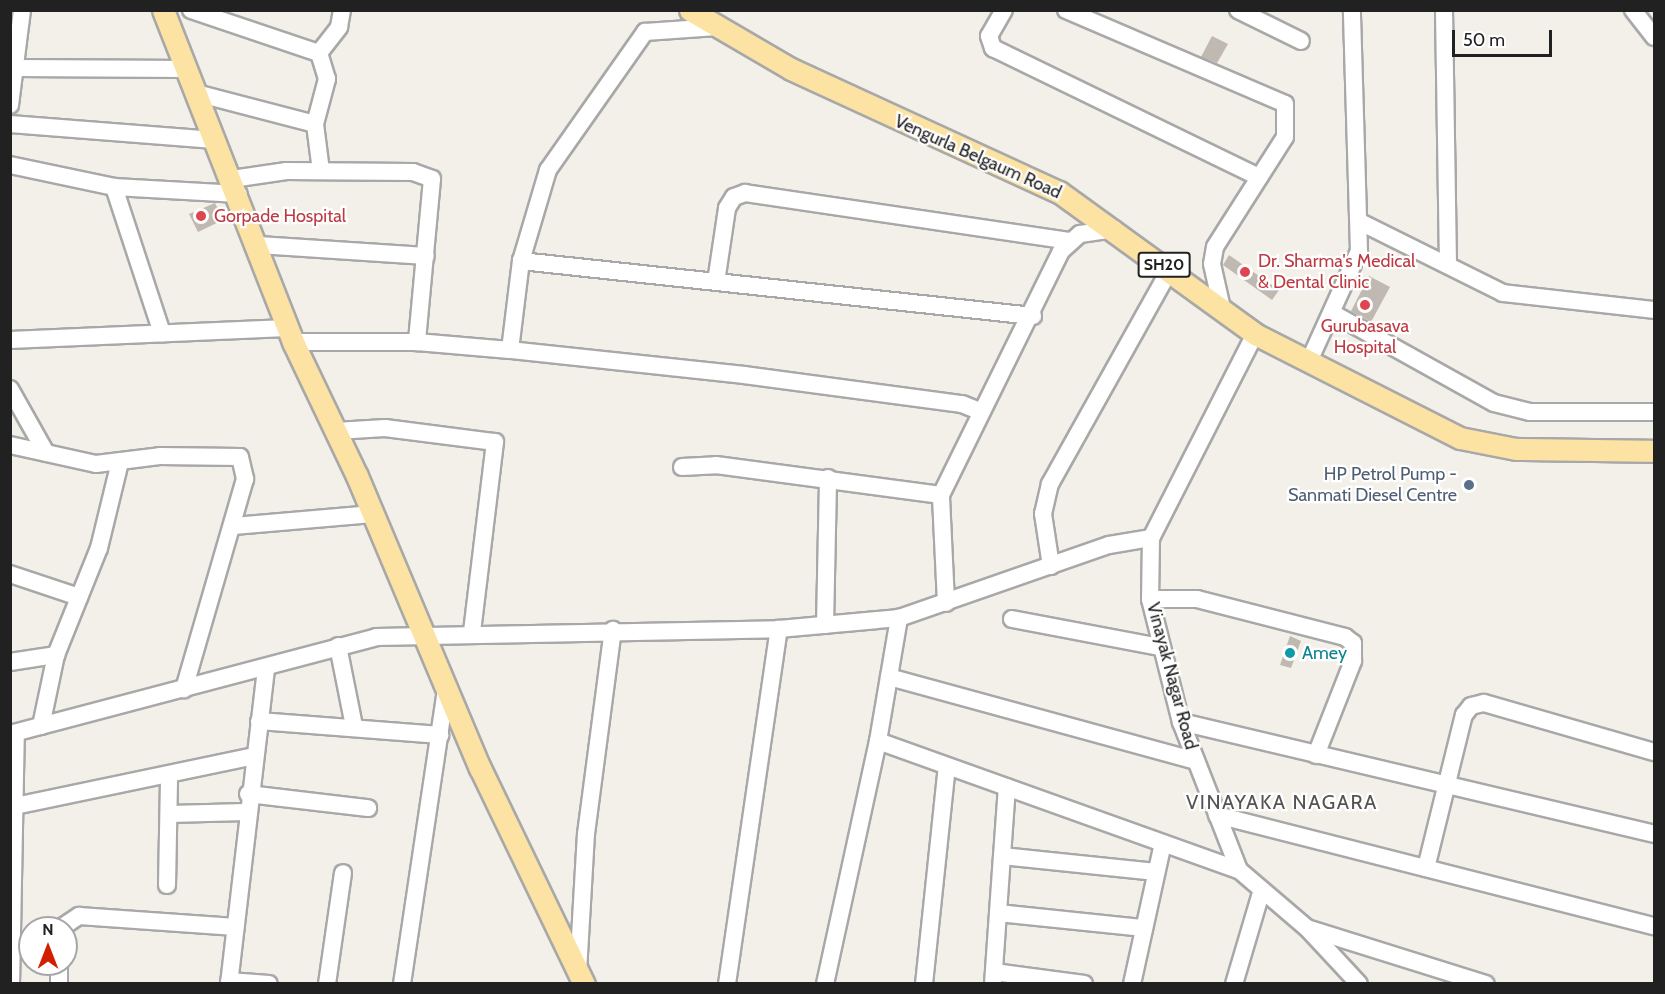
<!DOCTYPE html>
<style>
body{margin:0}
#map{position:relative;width:1665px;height:994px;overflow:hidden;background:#f2f0e8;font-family:Cabin,sans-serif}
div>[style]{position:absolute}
.building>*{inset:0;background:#bfb9b1}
.roads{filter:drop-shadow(2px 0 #a8a8a8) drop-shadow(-2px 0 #a8a8a8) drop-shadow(0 2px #a8a8a8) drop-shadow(0 -2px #a8a8a8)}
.minor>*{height:16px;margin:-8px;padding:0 8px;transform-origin:8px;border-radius:8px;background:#fff}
.major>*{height:21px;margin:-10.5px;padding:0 10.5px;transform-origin:10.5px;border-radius:10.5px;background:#fce3a3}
.dots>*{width:16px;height:16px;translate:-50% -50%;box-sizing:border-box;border:3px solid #fff;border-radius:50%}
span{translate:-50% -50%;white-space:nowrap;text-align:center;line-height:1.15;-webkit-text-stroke:4.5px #fff;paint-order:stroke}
.shield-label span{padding:2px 4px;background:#fff;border:2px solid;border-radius:4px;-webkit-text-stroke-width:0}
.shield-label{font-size:16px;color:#212121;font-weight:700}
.street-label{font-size:18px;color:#212121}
.health-label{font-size:18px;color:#be3a42}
.left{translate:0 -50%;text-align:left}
.service-label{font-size:18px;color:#4e5e75}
.right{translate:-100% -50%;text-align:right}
.culture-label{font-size:18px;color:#0d838f}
.neighbourhood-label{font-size:20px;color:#545454;letter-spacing:1.5px}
.frame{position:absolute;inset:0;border:12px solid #212121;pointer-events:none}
.north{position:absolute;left:18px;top:916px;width:60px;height:60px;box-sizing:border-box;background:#fff;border:2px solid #a6a6a6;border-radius:50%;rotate:0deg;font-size:16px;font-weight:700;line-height:24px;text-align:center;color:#212121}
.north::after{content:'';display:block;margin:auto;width:21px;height:27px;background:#d31f00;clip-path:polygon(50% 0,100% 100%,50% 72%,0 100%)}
.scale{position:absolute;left:1452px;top:30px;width:100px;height:27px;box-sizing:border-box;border:3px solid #212121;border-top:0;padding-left:8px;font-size:18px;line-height:21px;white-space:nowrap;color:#212121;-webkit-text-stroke:4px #fff;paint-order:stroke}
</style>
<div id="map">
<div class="building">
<i style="clip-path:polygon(1212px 36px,1228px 44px,1217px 63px,1201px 57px)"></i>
<i style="clip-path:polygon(215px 203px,223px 220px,198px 232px,189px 214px)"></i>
<i style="clip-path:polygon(1229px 255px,1279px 290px,1272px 300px,1223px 265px)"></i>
<i style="clip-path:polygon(1369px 276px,1390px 287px,1371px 322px,1351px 311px)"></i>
<i style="clip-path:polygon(1290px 636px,1301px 641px,1291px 668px,1280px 665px)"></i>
</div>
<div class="roads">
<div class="minor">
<i style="left:191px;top:10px;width:135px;rotate:18.6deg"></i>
<i style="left:1004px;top:10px;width:30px;rotate:120deg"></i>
<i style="left:989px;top:36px;width:13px;rotate:72deg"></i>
<i style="left:993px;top:48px;width:296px;rotate:25.9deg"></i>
<i style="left:1066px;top:10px;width:238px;rotate:23.2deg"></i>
<i style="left:1285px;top:104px;width:33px;rotate:90deg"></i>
<i style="left:1285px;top:137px;width:130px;rotate:122.5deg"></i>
<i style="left:1215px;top:247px;width:17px;rotate:100deg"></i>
<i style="left:1212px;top:264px;width:41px;rotate:77.3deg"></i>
<i style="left:1238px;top:10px;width:70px;rotate:26.2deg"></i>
<i style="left:1444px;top:10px;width:255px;rotate:89.1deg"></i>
<i style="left:1633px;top:10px;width:34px;rotate:52deg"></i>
<i style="left:15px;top:68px;width:173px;rotate:0.3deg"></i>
<i style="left:196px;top:93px;width:123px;rotate:14.6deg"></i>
<i style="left:10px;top:105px;width:96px;rotate:-82.8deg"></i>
<i style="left:10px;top:124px;width:205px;rotate:4.5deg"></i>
<i style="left:10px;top:165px;width:106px;rotate:11.9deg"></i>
<i style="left:114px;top:187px;width:125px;rotate:3.2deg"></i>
<i style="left:321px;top:171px;width:47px;rotate:-97.3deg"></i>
<i style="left:315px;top:124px;width:47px;rotate:-75.1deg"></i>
<i style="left:327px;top:79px;width:27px;rotate:-107deg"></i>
<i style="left:319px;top:53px;width:33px;rotate:-52deg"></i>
<i style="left:339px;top:27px;width:17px;rotate:-80deg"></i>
<i style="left:232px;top:179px;width:55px;rotate:-8.4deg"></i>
<i style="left:286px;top:171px;width:127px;rotate:0.5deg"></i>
<i style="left:413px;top:172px;width:20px;rotate:20deg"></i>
<i style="left:432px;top:179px;width:164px;rotate:95.3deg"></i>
<i style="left:114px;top:187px;width:154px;rotate:71.8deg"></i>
<i style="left:1362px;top:223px;width:157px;rotate:26.4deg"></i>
<i style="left:1503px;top:293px;width:152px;rotate:6.4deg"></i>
<i style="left:259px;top:245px;width:167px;rotate:3.8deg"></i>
<i style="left:521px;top:261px;width:515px;rotate:6.13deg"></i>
<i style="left:716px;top:282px;width:75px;rotate:-81.5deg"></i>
<i style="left:727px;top:208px;width:13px;rotate:-58deg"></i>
<i style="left:734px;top:197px;width:12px;rotate:-20deg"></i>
<i style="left:745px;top:193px;width:328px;rotate:8.4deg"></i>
<i style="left:1334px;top:314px;width:183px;rotate:29.1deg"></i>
<i style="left:1494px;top:403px;width:37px;rotate:14deg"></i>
<i style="left:1530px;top:412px;width:124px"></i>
<i style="left:1255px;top:334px;width:229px;rotate:117deg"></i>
<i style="left:1151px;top:538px;width:61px;rotate:90.9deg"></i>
<i style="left:1150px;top:599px;width:127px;rotate:75.9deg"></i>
<i style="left:1181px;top:722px;width:159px;rotate:68.6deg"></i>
<i style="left:1239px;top:870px;width:89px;rotate:40.5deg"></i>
<i style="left:1307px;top:928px;width:76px;rotate:47.1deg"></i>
<i style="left:10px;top:340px;width:277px;rotate:-2.5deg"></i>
<i style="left:293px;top:342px;width:124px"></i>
<i style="left:417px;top:342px;width:93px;rotate:4.9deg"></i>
<i style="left:510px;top:350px;width:235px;rotate:6.1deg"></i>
<i style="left:744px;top:375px;width:220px;rotate:7.6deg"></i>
<i style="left:962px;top:404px;width:18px;rotate:22deg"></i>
<i style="left:510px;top:350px;width:90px;rotate:-83deg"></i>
<i style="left:521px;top:261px;width:95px;rotate:-73.5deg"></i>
<i style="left:548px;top:170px;width:169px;rotate:-54.9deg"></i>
<i style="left:645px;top:32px;width:72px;rotate:-4deg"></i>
<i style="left:1310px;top:359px;width:119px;rotate:-65.6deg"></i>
<i style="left:1359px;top:251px;width:241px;rotate:-91.7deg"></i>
<i style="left:10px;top:389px;width:73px;rotate:60.6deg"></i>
<i style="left:336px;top:431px;width:49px;rotate:-3.5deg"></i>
<i style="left:385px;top:428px;width:111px;rotate:7.3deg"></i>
<i style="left:495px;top:442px;width:192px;rotate:96.9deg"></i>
<i style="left:10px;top:445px;width:88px;rotate:12.5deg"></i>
<i style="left:96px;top:464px;width:64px;rotate:-7.1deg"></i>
<i style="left:160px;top:456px;width:80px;rotate:0.7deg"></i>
<i style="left:240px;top:457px;width:23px;rotate:77deg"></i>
<i style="left:245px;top:479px;width:219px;rotate:106.2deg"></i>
<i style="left:682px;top:467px;width:34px;rotate:-3deg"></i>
<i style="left:716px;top:465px;width:227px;rotate:7.6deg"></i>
<i style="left:233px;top:526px;width:141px;rotate:-4.9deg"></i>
<i style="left:1051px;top:566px;width:53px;rotate:-98.7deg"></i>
<i style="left:1043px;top:514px;width:31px;rotate:-77deg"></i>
<i style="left:1050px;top:484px;width:246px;rotate:-60.8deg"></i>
<i style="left:10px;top:574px;width:73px;rotate:18.4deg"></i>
<i style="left:1150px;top:599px;width:47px"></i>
<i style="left:1197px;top:599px;width:153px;rotate:14.4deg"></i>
<i style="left:1345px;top:637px;width:10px;rotate:37deg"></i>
<i style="left:1353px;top:643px;width:18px;rotate:90deg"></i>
<i style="left:1353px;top:661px;width:101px;rotate:111.5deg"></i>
<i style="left:946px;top:603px;width:108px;rotate:-92.7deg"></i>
<i style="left:941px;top:495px;width:272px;rotate:-63.8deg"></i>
<i style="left:1061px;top:251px;width:25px;rotate:-42deg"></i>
<i style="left:1080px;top:234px;width:35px;rotate:-8deg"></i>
<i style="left:1012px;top:619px;width:151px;rotate:10.7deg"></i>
<i style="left:825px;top:625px;width:147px;rotate:-88.8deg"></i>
<i style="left:338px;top:646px;width:82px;rotate:78.7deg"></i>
<i style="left:10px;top:662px;width:47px;rotate:-8.7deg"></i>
<i style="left:889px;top:677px;width:318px;rotate:15.3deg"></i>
<i style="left:259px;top:721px;width:182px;rotate:4.4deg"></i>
<i style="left:1181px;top:722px;width:486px;rotate:13.3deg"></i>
<i style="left:41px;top:726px;width:73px;rotate:-78.1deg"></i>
<i style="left:56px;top:655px;width:115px;rotate:-68.1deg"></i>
<i style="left:99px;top:548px;width:89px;rotate:-76.3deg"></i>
<i style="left:10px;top:734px;width:379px;rotate:-14.8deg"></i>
<i style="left:376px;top:637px;width:403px;rotate:-1.1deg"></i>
<i style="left:779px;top:629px;width:121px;rotate:-5.2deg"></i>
<i style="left:899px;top:618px;width:222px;rotate:-19.2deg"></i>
<i style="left:1109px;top:545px;width:43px;rotate:-9.5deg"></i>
<i style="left:878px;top:741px;width:383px;rotate:19.7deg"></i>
<i style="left:248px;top:794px;width:121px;rotate:6.7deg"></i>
<i style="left:15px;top:806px;width:244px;rotate:-11.8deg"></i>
<i style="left:169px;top:814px;width:77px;rotate:-1.5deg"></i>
<i style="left:1217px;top:815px;width:451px;rotate:14.3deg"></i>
<i style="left:1002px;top:856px;width:69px;rotate:-85.9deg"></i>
<i style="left:1426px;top:868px;width:158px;rotate:-76.1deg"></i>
<i style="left:1464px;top:715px;width:11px;rotate:-52deg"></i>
<i style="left:1471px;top:706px;width:13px;rotate:-13deg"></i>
<i style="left:1484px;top:703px;width:177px;rotate:16.1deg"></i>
<i style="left:167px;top:885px;width:109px;rotate:-88.9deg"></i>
<i style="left:998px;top:913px;width:147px;rotate:5.9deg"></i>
<i style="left:61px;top:928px;width:22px;rotate:-34deg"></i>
<i style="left:79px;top:916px;width:157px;rotate:4deg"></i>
<i style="left:1310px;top:929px;width:184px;rotate:17.4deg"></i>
<i style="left:578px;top:972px;width:138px;rotate:-86.7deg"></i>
<i style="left:586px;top:834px;width:206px;rotate:-82.5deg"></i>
<i style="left:994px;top:972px;width:91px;rotate:7.6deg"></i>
<i style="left:229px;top:981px;width:40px;rotate:4.3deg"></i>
<i style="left:11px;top:984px;width:251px;rotate:-88.9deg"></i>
<i style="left:59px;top:984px;width:20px;rotate:-90deg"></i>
<i style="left:229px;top:984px;width:318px;rotate:-83.3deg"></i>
<i style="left:327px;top:984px;width:112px;rotate:-81.8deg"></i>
<i style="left:402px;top:984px;width:296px;rotate:-81.5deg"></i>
<i style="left:727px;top:984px;width:359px;rotate:-81.7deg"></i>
<i style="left:825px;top:984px;width:249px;rotate:-77.7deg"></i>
<i style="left:878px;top:741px;width:125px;rotate:-80.3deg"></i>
<i style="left:924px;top:984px;width:219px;rotate:-84deg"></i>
<i style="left:993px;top:984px;width:128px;rotate:-86deg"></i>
<i style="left:1002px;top:856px;width:155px;rotate:5.9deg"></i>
<i style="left:1132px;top:984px;width:144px;rotate:-77.6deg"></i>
<i style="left:1234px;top:984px;width:95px;rotate:-73.5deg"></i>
</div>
<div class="major">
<i style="left:163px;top:10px;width:357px;rotate:68.6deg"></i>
<i style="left:293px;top:342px;width:148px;rotate:64.5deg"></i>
<i style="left:357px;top:476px;width:317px;rotate:67.2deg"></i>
<i style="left:480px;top:768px;width:240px;rotate:64.3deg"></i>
<i style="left:690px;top:10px;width:117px;rotate:30.3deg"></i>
<i style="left:791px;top:69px;width:295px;rotate:24.7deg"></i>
<i style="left:1059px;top:192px;width:242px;rotate:35.9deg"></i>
<i style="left:1255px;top:334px;width:230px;rotate:26.9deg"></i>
<i style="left:1460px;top:438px;width:57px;rotate:11.1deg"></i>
<i style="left:1516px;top:449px;width:138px;rotate:0.8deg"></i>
</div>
</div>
<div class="dots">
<i style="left:201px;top:216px;background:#e0444e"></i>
<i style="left:1245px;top:272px;background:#e0444e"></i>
<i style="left:1365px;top:305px;background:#e0444e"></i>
<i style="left:1469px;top:485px;background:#5c6f8a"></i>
<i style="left:1290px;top:653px;background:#0f9aa8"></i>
</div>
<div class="shield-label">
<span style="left:1164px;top:265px">SH20</span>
</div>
<div class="street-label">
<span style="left:978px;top:157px;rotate:24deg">Vengurla Belgaum Road</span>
<span style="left:1172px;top:676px;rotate:75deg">Vinayak Nagar Road</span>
</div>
<div class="health-label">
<span class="left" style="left:214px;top:216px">Gorpade Hospital</span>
<span class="left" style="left:1258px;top:272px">Dr. Sharma's Medical<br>&amp; Dental Clinic</span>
<span style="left:1365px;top:337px">Gurubasava<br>Hospital</span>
</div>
<div class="service-label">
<span class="right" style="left:1457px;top:485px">HP Petrol Pump -<br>Sanmati Diesel Centre</span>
</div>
<div class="culture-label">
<span class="left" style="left:1302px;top:653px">Amey</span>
</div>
<div class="neighbourhood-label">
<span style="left:1282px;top:802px">VINAYAKA NAGARA</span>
</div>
<div class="frame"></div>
<div class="north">N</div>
<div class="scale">50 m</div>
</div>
